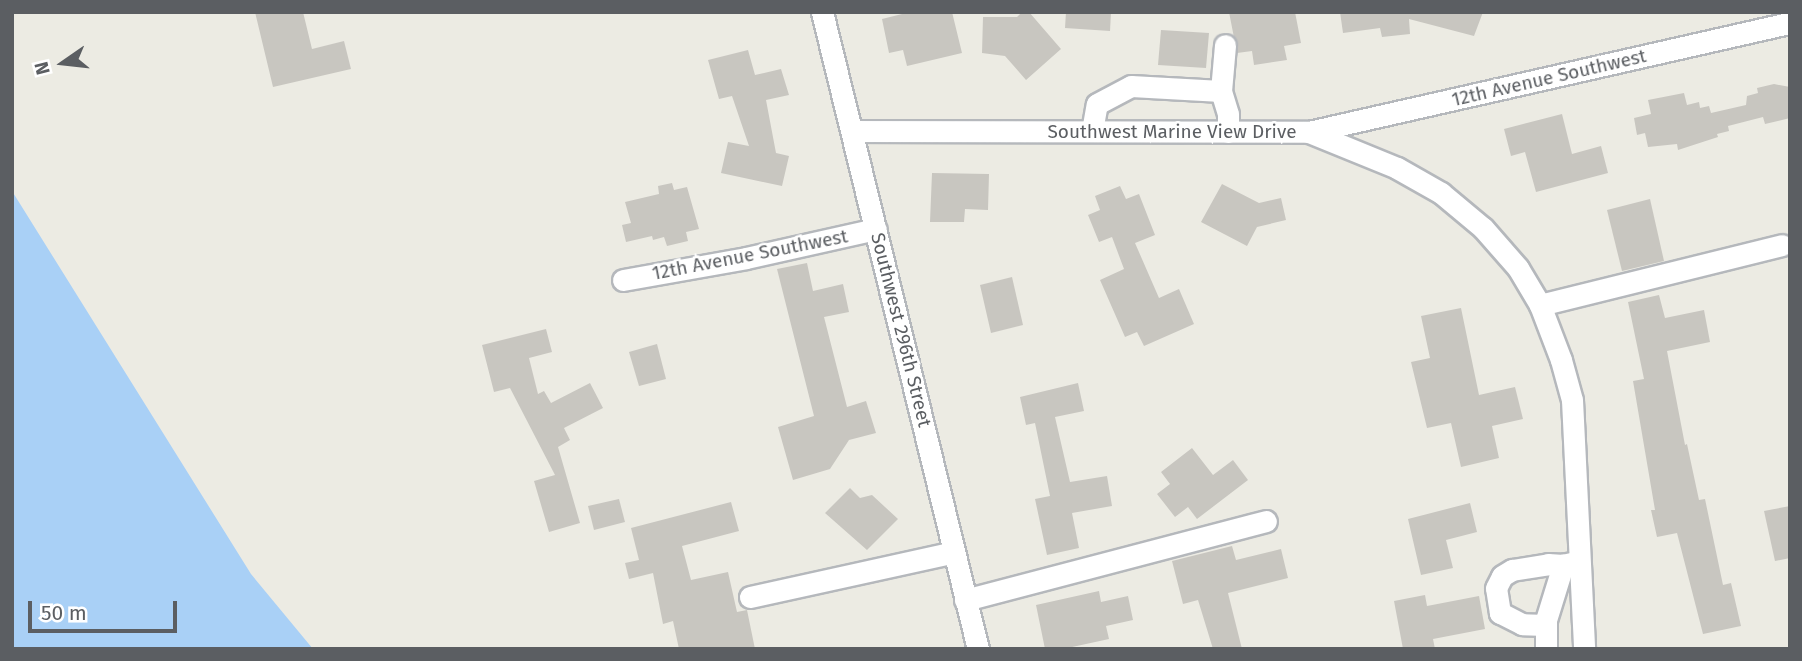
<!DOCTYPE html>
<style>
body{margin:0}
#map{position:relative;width:1802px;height:661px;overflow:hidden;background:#ecebe3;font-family:"Fira Sans",sans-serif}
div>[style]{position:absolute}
.water>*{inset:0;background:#a9d0f6}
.building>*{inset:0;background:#c8c6c0}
.roads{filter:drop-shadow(2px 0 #b5b8bc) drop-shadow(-2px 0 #b5b8bc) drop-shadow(0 2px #b5b8bc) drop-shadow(0 -2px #b5b8bc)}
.minor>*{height:21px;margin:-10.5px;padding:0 10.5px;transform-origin:10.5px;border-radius:10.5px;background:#fff}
span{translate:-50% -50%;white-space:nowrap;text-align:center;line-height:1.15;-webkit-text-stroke:5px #fff;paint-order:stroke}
.street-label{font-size:19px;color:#5b5e62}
.frame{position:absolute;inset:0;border:14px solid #5b5e62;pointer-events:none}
.north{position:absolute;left:28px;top:28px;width:70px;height:70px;-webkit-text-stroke:5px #fff;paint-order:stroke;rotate:256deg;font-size:19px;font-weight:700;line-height:28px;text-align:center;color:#5b5e62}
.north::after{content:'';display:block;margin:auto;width:24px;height:32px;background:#5b5e62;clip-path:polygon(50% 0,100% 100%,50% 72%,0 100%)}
.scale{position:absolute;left:28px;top:601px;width:149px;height:32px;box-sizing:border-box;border:4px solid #5b5e62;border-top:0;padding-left:9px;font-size:21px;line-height:24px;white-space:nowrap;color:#5b5e62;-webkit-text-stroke:5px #fff;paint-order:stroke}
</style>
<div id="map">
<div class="water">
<i style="clip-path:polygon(12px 191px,251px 574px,313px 649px,12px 649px)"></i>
</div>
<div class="building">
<i style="clip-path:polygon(255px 12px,303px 12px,312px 49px,344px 41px,351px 69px,273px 87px)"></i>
<i style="clip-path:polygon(910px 12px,952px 12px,962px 53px,907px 66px,903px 50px,889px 53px,882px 19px)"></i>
<i style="clip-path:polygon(1022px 12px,1029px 12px,1061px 49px,1026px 80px,1005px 56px,982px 53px,983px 17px,1017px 17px)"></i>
<i style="clip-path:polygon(1066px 12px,1111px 12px,1110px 31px,1065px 28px)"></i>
<i style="clip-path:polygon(1229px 12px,1295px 12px,1301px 43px,1284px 46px,1287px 60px,1254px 65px,1252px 51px,1237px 53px)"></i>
<i style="clip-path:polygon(1340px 12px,1483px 12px,1474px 36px,1409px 19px,1410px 34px,1382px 37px,1380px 28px,1343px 33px)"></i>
<i style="clip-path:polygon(1161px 30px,1209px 33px,1206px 68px,1158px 65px)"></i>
<i style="clip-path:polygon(748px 50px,755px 75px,781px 69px,789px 95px,766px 100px,776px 153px,789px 156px,782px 186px,721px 173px,728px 142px,749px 146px,732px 96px,719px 99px,708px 60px)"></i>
<i style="clip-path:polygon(1774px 84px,1790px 87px,1790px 118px,1765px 124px,1763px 117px,1728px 126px,1729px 131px,1717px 134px,1718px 137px,1678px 150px,1677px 144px,1648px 147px,1645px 133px,1637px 135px,1634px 118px,1651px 114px,1648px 100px,1684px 93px,1687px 105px,1699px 102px,1700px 108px,1709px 106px,1711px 113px,1746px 105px,1747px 96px,1758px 93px,1757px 88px)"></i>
<i style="clip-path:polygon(1562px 114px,1572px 154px,1601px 146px,1608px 173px,1536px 192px,1525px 152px,1511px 156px,1504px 129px)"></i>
<i style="clip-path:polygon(932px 173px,989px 174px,988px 210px,965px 209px,964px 222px,930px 222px)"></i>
<i style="clip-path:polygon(672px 183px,674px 190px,687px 187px,699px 229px,686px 232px,688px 241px,667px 246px,664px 237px,653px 240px,652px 236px,626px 242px,622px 225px,631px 223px,625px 202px,659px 194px,658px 186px)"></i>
<i style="clip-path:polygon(1222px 184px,1259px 203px,1281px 198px,1286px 220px,1257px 227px,1247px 246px,1201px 222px)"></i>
<i style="clip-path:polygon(1120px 186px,1126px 199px,1139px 194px,1155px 235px,1135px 243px,1159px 298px,1179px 289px,1194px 324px,1144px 346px,1137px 332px,1125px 337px,1100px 280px,1124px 269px,1112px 237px,1099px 242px,1088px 215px,1100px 210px,1095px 196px)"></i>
<i style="clip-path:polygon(1650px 199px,1664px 261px,1622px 271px,1607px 210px)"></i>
<i style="clip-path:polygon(807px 263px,813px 291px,843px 284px,849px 312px,824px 317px,847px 407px,866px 401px,876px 433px,849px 440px,830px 469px,793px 480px,778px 427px,814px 416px,777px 269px)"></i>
<i style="clip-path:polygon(1012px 277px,1023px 325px,991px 333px,980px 285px)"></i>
<i style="clip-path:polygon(1659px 295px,1665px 318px,1704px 310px,1710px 342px,1667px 351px,1685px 445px,1687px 444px,1699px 500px,1705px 499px,1723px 585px,1731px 583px,1741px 626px,1703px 634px,1677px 533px,1657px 537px,1651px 510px,1655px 510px,1633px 381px,1644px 379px,1628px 302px)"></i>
<i style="clip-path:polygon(1461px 308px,1479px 395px,1515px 387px,1523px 419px,1492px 426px,1499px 458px,1461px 467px,1451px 423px,1427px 428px,1411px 362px,1430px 358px,1421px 316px)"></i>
<i style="clip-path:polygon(546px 329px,552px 352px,529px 358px,538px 394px,544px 391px,551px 403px,590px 383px,603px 408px,564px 428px,570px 440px,558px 447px,580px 523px,549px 532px,534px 481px,555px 475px,510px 388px,494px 392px,482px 345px)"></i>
<i style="clip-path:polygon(657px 344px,666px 379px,639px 386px,629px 352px)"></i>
<i style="clip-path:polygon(1078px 383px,1084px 411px,1055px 417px,1070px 482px,1107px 476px,1112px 506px,1072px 513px,1079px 548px,1047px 555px,1035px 499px,1050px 496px,1035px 423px,1026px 425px,1020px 397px)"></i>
<i style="clip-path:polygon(1192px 448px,1213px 475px,1233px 460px,1248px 480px,1197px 519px,1188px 507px,1175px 517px,1157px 494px,1170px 484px,1161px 472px)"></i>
<i style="clip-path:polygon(850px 488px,860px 498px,872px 495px,898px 519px,867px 550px,825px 513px)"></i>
<i style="clip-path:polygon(619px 499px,625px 522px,594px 530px,588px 506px)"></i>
<i style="clip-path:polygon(731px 502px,739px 531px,682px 546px,691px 580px,728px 572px,737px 612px,747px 610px,755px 649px,679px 649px,673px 621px,663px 624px,653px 573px,629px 579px,625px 563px,639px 560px,631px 528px)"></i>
<i style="clip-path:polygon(1470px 503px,1477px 532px,1446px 540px,1453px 568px,1421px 575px,1408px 519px)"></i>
<i style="clip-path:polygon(1790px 506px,1790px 558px,1775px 561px,1764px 511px)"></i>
<i style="clip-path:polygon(1232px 546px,1236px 560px,1281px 549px,1288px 578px,1228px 593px,1242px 649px,1213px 649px,1198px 600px,1183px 604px,1172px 561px)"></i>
<i style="clip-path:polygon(1099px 591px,1101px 602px,1128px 596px,1133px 620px,1106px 626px,1109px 639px,1063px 649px,1045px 649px,1036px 605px)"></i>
<i style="clip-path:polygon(1425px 595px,1427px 606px,1479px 596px,1485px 629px,1433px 639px,1435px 649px,1403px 649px,1394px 601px)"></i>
</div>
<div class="roads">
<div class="minor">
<i style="left:822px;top:12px;width:656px;rotate:76.24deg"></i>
<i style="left:1221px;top:91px;width:46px;rotate:-85deg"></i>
<i style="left:852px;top:131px;width:457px;rotate:0.1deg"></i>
<i style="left:1309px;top:132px;width:95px;rotate:22.2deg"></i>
<i style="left:1397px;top:168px;width:51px;rotate:29.6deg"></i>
<i style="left:1441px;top:193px;width:55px;rotate:39.8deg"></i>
<i style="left:1483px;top:228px;width:53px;rotate:48.8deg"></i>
<i style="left:1518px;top:268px;width:43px;rotate:59.3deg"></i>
<i style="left:1540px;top:305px;width:59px;rotate:69.1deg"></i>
<i style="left:1561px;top:360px;width:41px;rotate:74.6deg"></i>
<i style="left:1572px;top:400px;width:249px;rotate:87.2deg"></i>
<i style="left:1092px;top:131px;width:27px;rotate:-80deg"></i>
<i style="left:1097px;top:104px;width:38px;rotate:-28deg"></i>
<i style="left:1131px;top:86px;width:90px;rotate:3.2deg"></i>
<i style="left:1221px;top:91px;width:24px;rotate:73deg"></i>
<i style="left:1228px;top:114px;width:18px;rotate:90deg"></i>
<i style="left:1309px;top:132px;width:493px;rotate:-12.8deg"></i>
<i style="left:623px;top:280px;width:125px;rotate:-10.1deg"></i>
<i style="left:746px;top:258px;width:133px;rotate:-12.6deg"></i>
<i style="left:1540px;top:305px;width:249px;rotate:-13.9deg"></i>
<i style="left:750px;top:597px;width:209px;rotate:-12.4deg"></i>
<i style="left:965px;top:600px;width:311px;rotate:-14.7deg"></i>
<i style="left:1546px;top:625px;width:24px;rotate:-178deg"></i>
<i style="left:1522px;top:624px;width:25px;rotate:-153deg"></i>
<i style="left:1500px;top:613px;width:25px;rotate:-99deg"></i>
<i style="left:1496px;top:588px;width:13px;rotate:-63deg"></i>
<i style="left:1502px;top:576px;width:12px;rotate:-31deg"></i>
<i style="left:1512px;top:570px;width:36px;rotate:-9deg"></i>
<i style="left:1548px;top:564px;width:15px;rotate:4deg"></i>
<i style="left:1546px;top:649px;width:29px;rotate:-90deg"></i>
<i style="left:1546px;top:620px;width:58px;rotate:-72.8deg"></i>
<i style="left:1563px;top:565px;width:12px;rotate:-14deg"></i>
</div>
</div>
<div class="street-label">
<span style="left:1549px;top:78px;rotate:-13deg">12th Avenue Southwest</span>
<span style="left:1172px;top:132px">Southwest Marine View Drive</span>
<span style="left:750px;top:255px;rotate:-11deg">12th Avenue Southwest</span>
<span style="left:901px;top:330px;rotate:76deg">Southwest 296th Street</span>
</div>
<div class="frame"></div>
<div class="north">N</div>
<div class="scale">50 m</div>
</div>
